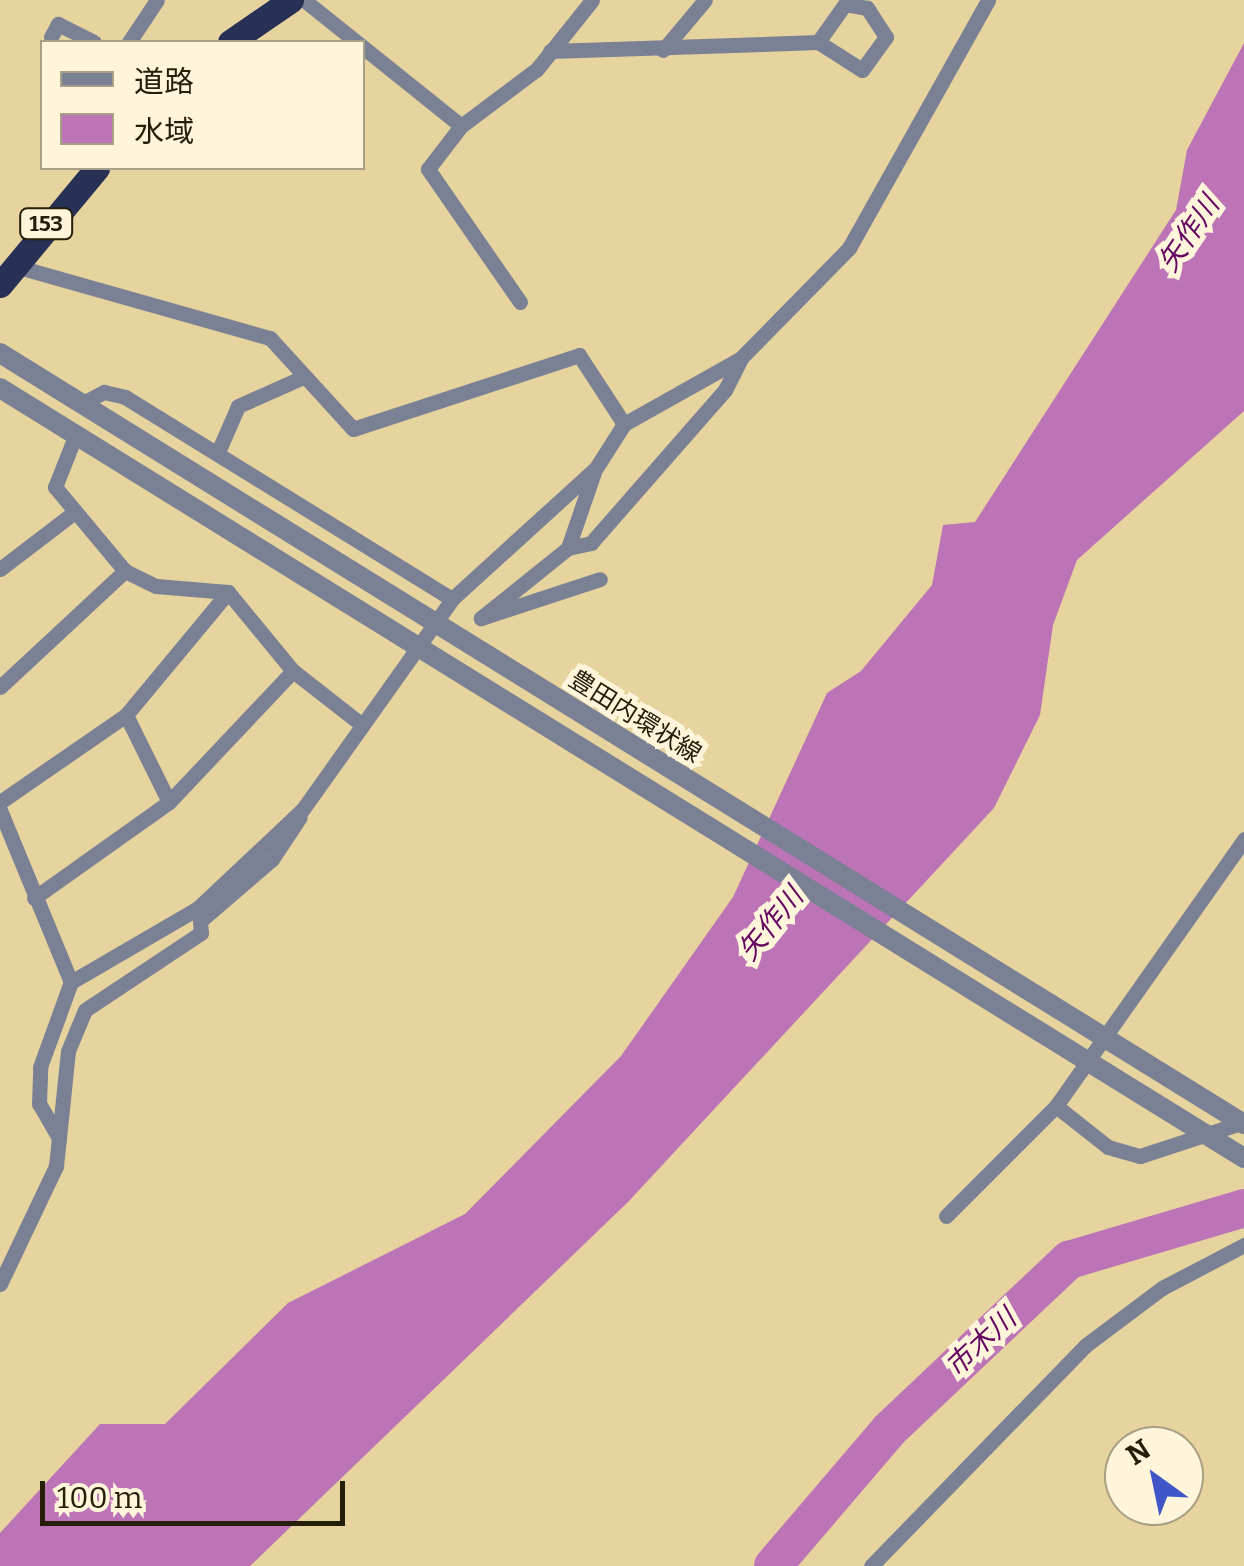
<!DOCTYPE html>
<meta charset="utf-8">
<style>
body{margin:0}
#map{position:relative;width:1244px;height:1566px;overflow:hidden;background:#e6d39e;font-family:Bitter,"Noto Sans JP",serif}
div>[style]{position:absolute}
.water>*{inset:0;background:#bd74b6}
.river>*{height:38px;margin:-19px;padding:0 19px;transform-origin:19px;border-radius:19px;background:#bd74b6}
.minor>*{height:15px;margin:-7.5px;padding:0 7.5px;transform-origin:7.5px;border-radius:7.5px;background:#7a8195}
.tertiary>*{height:20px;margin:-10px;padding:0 10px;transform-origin:10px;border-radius:10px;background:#7a8195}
.trunk>*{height:25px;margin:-12.5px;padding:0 12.5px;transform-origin:12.5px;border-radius:12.5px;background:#273156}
span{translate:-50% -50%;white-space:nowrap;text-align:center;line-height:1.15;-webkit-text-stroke:10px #fef5da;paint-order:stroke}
.shield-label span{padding:2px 8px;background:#fef5da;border:2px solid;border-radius:8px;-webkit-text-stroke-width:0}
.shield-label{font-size:22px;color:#251e09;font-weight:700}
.street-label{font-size:25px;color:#251e09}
.water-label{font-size:28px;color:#660762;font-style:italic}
.legend{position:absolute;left:40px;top:40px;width:325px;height:130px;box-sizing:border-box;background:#fef5da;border:2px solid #a79f86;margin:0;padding:12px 18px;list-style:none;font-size:30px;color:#251e09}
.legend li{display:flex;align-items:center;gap:20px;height:50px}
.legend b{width:50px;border:2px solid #a79f86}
.north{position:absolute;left:1104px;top:1426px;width:100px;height:100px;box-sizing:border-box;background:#fef5da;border:2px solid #a79f86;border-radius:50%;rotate:327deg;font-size:28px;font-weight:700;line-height:40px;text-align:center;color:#251e09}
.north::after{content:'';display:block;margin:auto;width:35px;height:45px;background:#3f55c8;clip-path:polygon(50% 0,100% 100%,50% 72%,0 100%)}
.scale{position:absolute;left:40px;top:1481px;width:305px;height:45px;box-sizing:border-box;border:5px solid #251e09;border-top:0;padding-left:12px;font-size:30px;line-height:35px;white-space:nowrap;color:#251e09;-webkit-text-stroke:8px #fef5da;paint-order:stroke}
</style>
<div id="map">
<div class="water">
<i style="clip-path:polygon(1244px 43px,1244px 411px,1077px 560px,1053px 625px,1040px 715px,994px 808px,628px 1202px,250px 1566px,0 1566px,0 1533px,100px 1424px,165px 1424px,288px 1303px,465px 1214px,621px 1056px,733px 897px,827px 693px,861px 671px,932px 585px,943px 525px,975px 522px,1176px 210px,1187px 150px)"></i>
</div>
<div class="river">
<i style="left:773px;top:1566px;width:179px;rotate:-49.5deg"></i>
<i style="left:889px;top:1430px;width:248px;rotate:-43.4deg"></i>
<i style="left:1069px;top:1260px;width:183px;rotate:-16.5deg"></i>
</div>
<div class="minor">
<i style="left:304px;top:0;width:201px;rotate:38.7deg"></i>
<i style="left:51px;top:37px;width:15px;rotate:-62deg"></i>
<i style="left:58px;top:24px;width:40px;rotate:26.6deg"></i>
<i style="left:129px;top:42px;width:50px;rotate:-56.3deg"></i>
<i style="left:663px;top:50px;width:65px;rotate:-50deg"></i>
<i style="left:550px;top:51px;width:268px;rotate:-1.9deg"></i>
<i style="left:818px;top:42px;width:52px;rotate:32.5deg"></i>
<i style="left:862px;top:70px;width:41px;rotate:-54deg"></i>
<i style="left:886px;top:37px;width:35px;rotate:-123deg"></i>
<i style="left:867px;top:8px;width:22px;rotate:-170deg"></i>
<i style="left:845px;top:4px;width:47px;rotate:125.4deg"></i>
<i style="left:15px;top:266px;width:265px;rotate:15.8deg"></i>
<i style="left:270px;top:338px;width:123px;rotate:47.6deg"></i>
<i style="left:353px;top:429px;width:238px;rotate:-18.1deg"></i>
<i style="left:579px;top:355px;width:82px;rotate:56.9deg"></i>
<i style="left:520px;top:302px;width:162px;rotate:-124.7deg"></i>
<i style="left:428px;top:169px;width:54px;rotate:-52.5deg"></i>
<i style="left:461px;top:126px;width:95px;rotate:-36.9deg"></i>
<i style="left:537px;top:69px;width:88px;rotate:-51.4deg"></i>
<i style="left:81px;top:404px;width:26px;rotate:-28deg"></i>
<i style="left:104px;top:392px;width:22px;rotate:13deg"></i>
<i style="left:125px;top:397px;width:384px;rotate:31.7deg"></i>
<i style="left:76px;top:434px;width:57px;rotate:111.6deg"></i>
<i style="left:55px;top:487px;width:109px;rotate:50.2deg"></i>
<i style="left:125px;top:571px;width:34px;rotate:26deg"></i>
<i style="left:156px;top:586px;width:72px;rotate:4.8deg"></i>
<i style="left:228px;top:592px;width:102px;rotate:50.6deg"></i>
<i style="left:293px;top:671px;width:88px;rotate:38deg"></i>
<i style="left:218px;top:452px;width:50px;rotate:-66.5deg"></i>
<i style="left:238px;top:406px;width:71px;rotate:-24deg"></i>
<i style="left:594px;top:472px;width:80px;rotate:108.9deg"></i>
<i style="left:568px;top:548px;width:112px;rotate:141.2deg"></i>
<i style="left:481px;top:618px;width:125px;rotate:-18.1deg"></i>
<i style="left:568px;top:548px;width:24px;rotate:-12deg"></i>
<i style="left:591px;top:543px;width:203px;rotate:-48.8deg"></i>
<i style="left:725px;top:390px;width:34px;rotate:-63deg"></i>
<i style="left:0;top:569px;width:91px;rotate:-37.4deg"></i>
<i style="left:0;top:687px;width:171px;rotate:-42.9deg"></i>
<i style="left:126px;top:715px;width:97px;rotate:63.7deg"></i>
<i style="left:0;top:802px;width:153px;rotate:-34.6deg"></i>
<i style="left:126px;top:715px;width:160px;rotate:-50.3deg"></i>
<i style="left:0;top:810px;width:186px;rotate:67.6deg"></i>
<i style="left:34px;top:898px;width:166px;rotate:-35.4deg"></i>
<i style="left:169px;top:802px;width:180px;rotate:-46.6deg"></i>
<i style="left:1056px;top:1106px;width:66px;rotate:38.3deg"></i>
<i style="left:1108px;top:1147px;width:33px;rotate:16deg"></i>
<i style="left:1140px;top:1156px;width:109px;rotate:-18.1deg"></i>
<i style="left:59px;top:1138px;width:87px;rotate:-84.1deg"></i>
<i style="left:68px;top:1051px;width:44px;rotate:-67.5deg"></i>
<i style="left:85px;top:1010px;width:139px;rotate:-33.6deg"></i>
<i style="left:201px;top:933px;width:12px;rotate:-95deg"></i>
<i style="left:200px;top:921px;width:95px;rotate:-40.7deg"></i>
<i style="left:272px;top:859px;width:50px;rotate:-56.3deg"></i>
<i style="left:946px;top:1216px;width:156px;rotate:-45deg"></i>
<i style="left:1056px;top:1106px;width:327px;rotate:-54.8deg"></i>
<i style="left:0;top:1284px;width:131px;rotate:-64.6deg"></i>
<i style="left:56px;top:1166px;width:28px;rotate:-84deg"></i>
<i style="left:59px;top:1138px;width:39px;rotate:-120deg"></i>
<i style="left:39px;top:1104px;width:37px;rotate:-88deg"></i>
<i style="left:40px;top:1067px;width:90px;rotate:-70deg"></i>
<i style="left:71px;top:982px;width:147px;rotate:-30.2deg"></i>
<i style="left:198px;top:908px;width:144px;rotate:-43.3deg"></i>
<i style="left:303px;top:809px;width:257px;rotate:-54.6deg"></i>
<i style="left:452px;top:599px;width:195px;rotate:-42.3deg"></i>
<i style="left:596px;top:468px;width:52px;rotate:-57.5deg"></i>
<i style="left:624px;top:424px;width:133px;rotate:-29.3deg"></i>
<i style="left:740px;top:359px;width:156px;rotate:-45.5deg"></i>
<i style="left:849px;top:248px;width:284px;rotate:-60.7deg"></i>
<i style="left:871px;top:1566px;width:308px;rotate:-45.8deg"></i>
<i style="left:1086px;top:1345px;width:95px;rotate:-36.9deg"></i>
<i style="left:1162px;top:1288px;width:93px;rotate:-27.7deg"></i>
</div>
<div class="tertiary">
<i style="left:0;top:353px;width:1464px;rotate:31.79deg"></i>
<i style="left:0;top:388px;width:1463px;rotate:31.76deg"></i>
</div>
<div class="trunk">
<i style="left:230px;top:42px;width:74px;rotate:-34.5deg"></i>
<i style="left:0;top:285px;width:152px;rotate:-50.3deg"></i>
</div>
<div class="shield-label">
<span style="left:46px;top:224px">153</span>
</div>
<div class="street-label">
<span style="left:635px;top:717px;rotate:32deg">豊田内環状線</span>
</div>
<div class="water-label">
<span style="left:1189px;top:234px;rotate:-56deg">矢作川</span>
<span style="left:771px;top:924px;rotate:-51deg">矢作川</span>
<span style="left:981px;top:1343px;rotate:-43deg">市木川</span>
</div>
<ul class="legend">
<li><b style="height:12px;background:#7a8195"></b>道路</li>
<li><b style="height:28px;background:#bd74b6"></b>水域</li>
</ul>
<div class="north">N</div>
<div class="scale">100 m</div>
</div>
